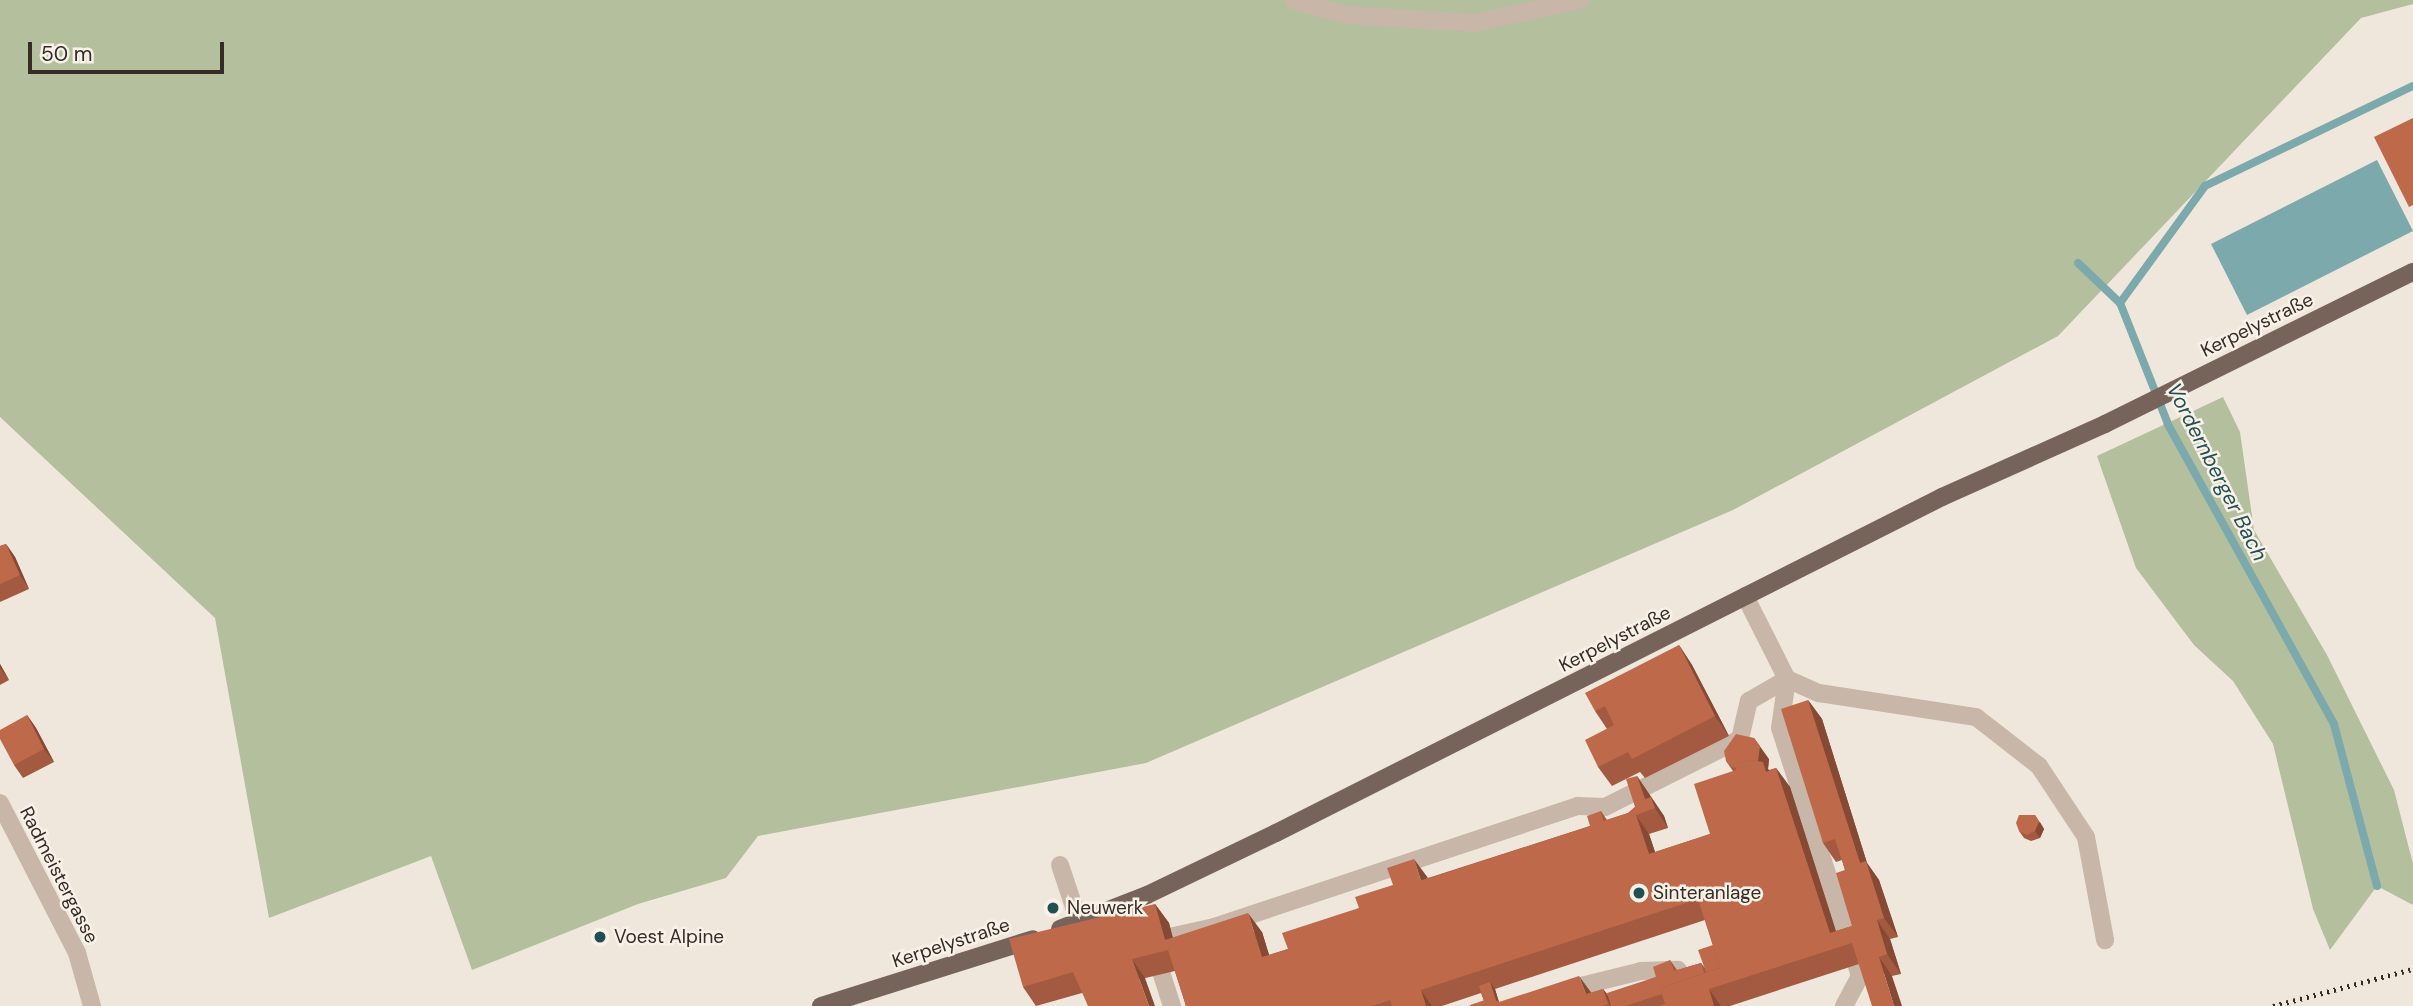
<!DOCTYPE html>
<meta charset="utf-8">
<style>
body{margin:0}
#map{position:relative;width:2413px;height:1006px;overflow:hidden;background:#f0e7dc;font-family:"DM Sans",sans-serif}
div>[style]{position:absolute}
.green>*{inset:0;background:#b3bf9d}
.water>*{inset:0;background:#7ca9ac}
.stream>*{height:8px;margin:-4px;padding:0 4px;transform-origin:4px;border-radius:4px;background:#7ca9ac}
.minor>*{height:18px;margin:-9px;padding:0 9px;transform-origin:9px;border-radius:9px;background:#c8b7a8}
.major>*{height:18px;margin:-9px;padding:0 9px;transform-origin:9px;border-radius:9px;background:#76645a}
.rail>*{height:5px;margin-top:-2.5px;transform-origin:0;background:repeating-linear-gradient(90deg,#352c28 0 2px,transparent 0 7px)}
.wall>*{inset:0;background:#a45a40}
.shaded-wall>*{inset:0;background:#864a34}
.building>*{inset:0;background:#bf694b}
.dots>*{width:19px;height:19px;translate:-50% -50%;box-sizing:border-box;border:4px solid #f8f1e8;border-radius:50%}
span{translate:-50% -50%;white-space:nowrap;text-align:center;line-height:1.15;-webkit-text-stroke:5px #f8f1e8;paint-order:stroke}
.street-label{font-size:19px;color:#352c28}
.poi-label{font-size:19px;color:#352c28}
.left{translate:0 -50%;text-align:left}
.water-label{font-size:21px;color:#205054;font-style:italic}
.scale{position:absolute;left:28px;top:42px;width:196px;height:32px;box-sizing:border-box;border:4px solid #352c28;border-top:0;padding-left:9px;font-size:21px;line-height:24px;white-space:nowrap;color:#352c28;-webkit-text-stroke:5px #f8f1e8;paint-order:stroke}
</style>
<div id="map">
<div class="green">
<i style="clip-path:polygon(0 0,2413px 0,2413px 4px,2361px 18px,2058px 336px,1733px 510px,1146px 763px,758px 836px,726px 878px,638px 904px,472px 970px,431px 856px,269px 918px,215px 618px,0 417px)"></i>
<i style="clip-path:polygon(2223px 397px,2240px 432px,2254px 530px,2327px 655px,2394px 790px,2413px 864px,2413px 905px,2377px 886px,2330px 950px,2313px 909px,2273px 744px,2233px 681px,2194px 645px,2136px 568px,2097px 456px)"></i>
</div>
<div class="water">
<i style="clip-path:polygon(2377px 160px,2413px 231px,2247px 315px,2211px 244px)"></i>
</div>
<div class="stream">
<i style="left:2078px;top:263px;width:58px;rotate:43.6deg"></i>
<i style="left:2377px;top:886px;width:168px;rotate:-104.9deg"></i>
<i style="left:2334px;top:724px;width:343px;rotate:-119deg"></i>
<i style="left:2168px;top:424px;width:130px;rotate:-111.6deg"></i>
<i style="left:2120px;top:303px;width:145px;rotate:-54deg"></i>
<i style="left:2205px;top:186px;width:231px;rotate:-25.7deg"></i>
</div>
<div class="minor">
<i style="left:1293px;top:0;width:54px;rotate:16.1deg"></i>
<i style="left:1345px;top:15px;width:131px;rotate:3.5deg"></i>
<i style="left:1476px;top:23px;width:106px;rotate:-12.6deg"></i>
<i style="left:1745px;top:596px;width:93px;rotate:63.2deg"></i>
<i style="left:1787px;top:679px;width:35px;rotate:24deg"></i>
<i style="left:1819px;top:693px;width:159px;rotate:8.7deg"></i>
<i style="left:1976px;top:717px;width:80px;rotate:37.9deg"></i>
<i style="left:2039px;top:766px;width:85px;rotate:56.5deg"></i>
<i style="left:2086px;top:837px;width:105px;rotate:79.5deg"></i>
<i style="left:0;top:803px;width:169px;rotate:62.8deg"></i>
<i style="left:77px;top:953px;width:55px;rotate:74.2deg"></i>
<i style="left:1060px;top:865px;width:60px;rotate:71.6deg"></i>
<i style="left:1565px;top:990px;width:78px;rotate:-14deg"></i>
<i style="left:1641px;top:971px;width:37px;rotate:-2deg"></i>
<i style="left:1172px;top:1006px;width:68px;rotate:-107.9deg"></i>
<i style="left:1151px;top:941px;width:65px;rotate:-12.5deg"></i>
<i style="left:1214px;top:927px;width:384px;rotate:-18.4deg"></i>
<i style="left:1578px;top:806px;width:27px;rotate:2deg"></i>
<i style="left:1605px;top:807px;width:151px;rotate:-26.7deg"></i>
<i style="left:1740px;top:739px;width:39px;rotate:-77deg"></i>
<i style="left:1749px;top:701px;width:44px;rotate:-30.1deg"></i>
<i style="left:1787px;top:679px;width:49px;rotate:98.1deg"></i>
<i style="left:1780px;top:728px;width:261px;rotate:72.1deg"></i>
<i style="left:1860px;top:976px;width:34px;rotate:118deg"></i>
</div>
<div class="major">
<i style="left:1060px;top:929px;width:93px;rotate:-21.3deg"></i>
<i style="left:1147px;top:895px;width:143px;rotate:-25.7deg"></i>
<i style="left:1276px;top:833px;width:746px;rotate:-26.77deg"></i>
<i style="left:1942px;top:497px;width:179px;rotate:-24.1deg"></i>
<i style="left:2105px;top:424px;width:343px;rotate:-26.3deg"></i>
<i style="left:821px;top:1006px;width:222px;rotate:-17.5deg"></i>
</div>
<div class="rail">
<i style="left:2273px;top:1006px;width:145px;rotate:-14.8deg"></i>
</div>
<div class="wall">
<i style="clip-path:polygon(6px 544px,15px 557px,29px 589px,0 602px,0 546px)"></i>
<i style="clip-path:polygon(1679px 645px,1692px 665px,1729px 736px,1645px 778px,1640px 772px,1612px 786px,1598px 767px,1607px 729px,1595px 711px)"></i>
<i style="clip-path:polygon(0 664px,9px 680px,0 685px)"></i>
<i style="clip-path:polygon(evenodd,1808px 700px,1822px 719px,1867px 863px,1879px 880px,1898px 937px,1890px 939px,1901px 974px,1892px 976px,1859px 964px,1730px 1006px,1470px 1006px,1484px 1001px,1481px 993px,1442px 1006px,1186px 1006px,1175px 971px,1082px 993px,1036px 1006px,1023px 987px,1155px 904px,1169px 923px,1173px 938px,1262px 932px,1269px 955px,1288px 949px,1359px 908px,1428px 878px,1590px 826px,1601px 811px,1607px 820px,1628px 813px,1635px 807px,1637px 776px,1664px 816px,1668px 828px,1649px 834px,1655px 852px,1710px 834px,1733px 771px,1726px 761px,1769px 759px,1768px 769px,1769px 770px,1776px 768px,1790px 787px,1836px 931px,1852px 926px,1845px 870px,1842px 860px,1836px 862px,1823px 843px,1808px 700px,1705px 920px,1713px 945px,1705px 968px,1701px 963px,1677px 970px,1670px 960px,1656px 977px,1608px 995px,1603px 989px,1591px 993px,1499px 1002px,1495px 989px,1705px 920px)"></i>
<i style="clip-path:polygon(27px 715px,36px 728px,54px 762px,23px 778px,14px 765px)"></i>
<i style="clip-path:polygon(2040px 822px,2044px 829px,2040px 838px,2031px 841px,2024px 838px,2019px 831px)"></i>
</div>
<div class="shaded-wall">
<i style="clip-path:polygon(6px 544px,15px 557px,29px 589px,20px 575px)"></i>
<i style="clip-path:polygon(1679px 645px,1692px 665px,1729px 736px,1715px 716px)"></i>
<i style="clip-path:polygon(0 664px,9px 680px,0 668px)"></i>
<i style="clip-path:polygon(1808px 700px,1822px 719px,1867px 863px,1879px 880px,1898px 937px,1884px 918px,1860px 863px)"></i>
<i style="clip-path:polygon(27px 715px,36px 728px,54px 762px,44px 749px)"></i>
<i style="clip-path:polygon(1754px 738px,1769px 759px,1768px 769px,1776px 781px,1780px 791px,1758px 761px)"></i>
<i style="clip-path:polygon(1776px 768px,1790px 787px,1841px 947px,1830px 933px)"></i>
<i style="clip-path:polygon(1637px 776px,1664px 816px,1668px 828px,1655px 808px,1645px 799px)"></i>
<i style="clip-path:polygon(1636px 815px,1649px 834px,1662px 873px,1649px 854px)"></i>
<i style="clip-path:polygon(2035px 815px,2044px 829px,2040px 838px,2035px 831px)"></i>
<i style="clip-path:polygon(1414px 859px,1428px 878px,1421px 881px)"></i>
<i style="clip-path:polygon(1155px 904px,1169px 923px,1178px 959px,1165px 940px)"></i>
<i style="clip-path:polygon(1248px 913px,1262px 932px,1276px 977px,1262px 957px)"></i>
<i style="clip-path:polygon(1877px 920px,1890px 939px,1901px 974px,1887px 954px)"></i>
<i style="clip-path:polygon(1879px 957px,1892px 976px,1902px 1006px,1894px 1006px)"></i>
<i style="clip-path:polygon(1132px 959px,1145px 978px,1155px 1006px,1149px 1006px)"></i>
<i style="clip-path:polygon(1579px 976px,1593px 995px,1586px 994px)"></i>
<i style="clip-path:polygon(1490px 982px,1495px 989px,1500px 1006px,1498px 1006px)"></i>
<i style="clip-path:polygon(1603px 989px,1615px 1006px,1610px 1006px)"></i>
<i style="clip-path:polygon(1709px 989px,1721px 1006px,1714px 1006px)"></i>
<i style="clip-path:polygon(1421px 990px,1432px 1006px,1426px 1006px)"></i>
</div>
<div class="building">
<i style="clip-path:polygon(2413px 118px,2413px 205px,2409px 207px,2374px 137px)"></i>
<i style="clip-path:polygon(6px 544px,20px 575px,0 584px,0 546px)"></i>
<i style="clip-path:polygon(1679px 645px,1715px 716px,1632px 759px,1628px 752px,1598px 767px,1585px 740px,1614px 725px,1605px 706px,1595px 711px,1585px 693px)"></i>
<i style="clip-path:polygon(1808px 700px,1860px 863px,1866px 861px,1884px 918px,1877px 920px,1887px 954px,1879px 957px,1894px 1006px,1872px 1006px,1852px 943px,1709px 989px,1714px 1006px,1658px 1006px,1665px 1004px,1660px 988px,1720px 968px,1698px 899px,1421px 990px,1426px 1006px,1392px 1006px,1390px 1000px,1372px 1006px,1186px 1006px,1168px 950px,1132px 959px,1149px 1006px,1088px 1006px,1073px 972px,1023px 987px,1009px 939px,1155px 904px,1165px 940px,1248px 913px,1262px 957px,1288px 949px,1282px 933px,1359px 908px,1355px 897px,1393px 885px,1387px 868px,1414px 859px,1421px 881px,1590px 826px,1587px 816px,1601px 811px,1603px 821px,1628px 813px,1635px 807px,1626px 779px,1637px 776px,1645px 799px,1651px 797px,1655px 808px,1636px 815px,1649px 854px,1710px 834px,1694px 784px,1736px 770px,1737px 764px,1749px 760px,1763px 762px,1766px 772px,1776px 768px,1830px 933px,1852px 926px,1836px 873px,1845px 870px,1835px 839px,1823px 843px,1781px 709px)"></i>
<i style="clip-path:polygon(27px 715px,44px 749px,14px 765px,0 739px,0 730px)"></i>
<i style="clip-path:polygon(1736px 734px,1754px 738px,1760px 746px,1758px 761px,1749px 760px,1737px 764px,1737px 768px,1732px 767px,1726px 761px,1724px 751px)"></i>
<i style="clip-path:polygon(2019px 815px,2035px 815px,2039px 822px,2035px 831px,2027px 835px,2019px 831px,2016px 823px)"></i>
<i style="clip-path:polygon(1713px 945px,1720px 968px,1706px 972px,1698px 950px)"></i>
<i style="clip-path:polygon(1670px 960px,1674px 971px,1701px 963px,1704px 973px,1660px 988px,1662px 994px,1625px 1006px,1611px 1006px,1607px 993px,1656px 977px,1653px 967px)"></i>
<i style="clip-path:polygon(1579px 976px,1586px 994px,1603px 989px,1608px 1004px,1602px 1006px,1470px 1006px,1470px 1005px,1491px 998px,1499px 1002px)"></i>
<i style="clip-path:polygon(1490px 982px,1496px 1001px,1491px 998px,1484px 1001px,1479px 986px)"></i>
</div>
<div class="dots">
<i style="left:1639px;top:893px;background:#205054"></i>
<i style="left:1053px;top:908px;background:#205054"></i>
<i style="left:600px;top:937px;background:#205054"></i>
</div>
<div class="street-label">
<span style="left:2257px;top:325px;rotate:-26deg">Kerpelystraße</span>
<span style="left:1615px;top:639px;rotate:-27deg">Kerpelystraße</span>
<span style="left:59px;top:875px;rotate:63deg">Radmeistergasse</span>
<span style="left:951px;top:943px;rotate:-18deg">Kerpelystraße</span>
</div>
<div class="poi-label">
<span class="left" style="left:1653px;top:893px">Sinteranlage</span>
<span class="left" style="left:1067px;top:908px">Neuwerk</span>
<span class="left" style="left:614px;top:937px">Voest Alpine</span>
</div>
<div class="water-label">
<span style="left:2217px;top:472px;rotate:63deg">Vordernberger Bach</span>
</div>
<div class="scale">50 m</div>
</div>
